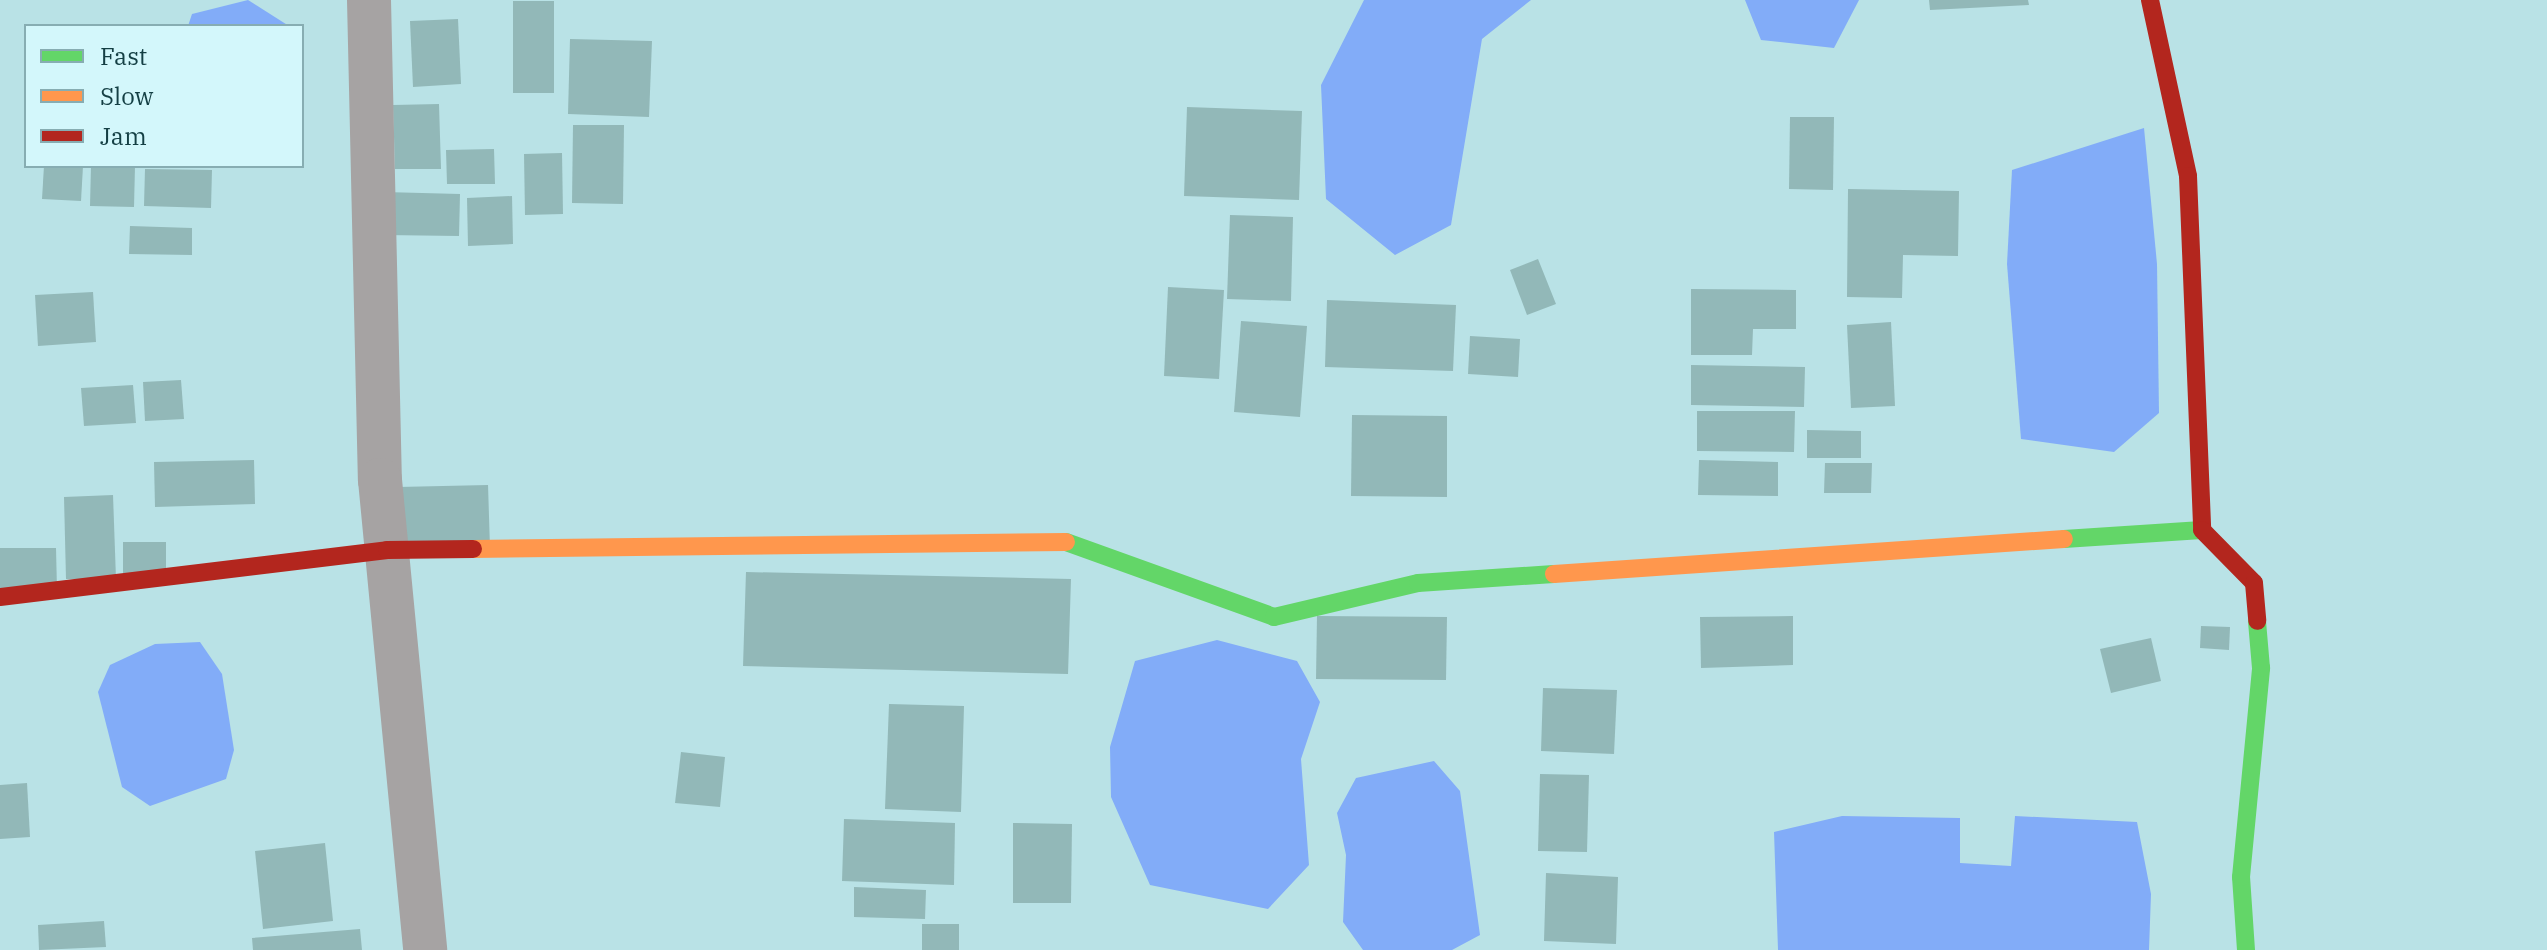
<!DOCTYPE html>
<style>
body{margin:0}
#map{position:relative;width:2547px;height:950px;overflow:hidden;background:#b9e2e6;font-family:"IBM Plex Serif",serif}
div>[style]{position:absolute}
.water>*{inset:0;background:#82acf8}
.building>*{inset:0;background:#92b8b8}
.street>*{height:44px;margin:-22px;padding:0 22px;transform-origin:22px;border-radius:22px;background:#a6a3a3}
.fast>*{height:18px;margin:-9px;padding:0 9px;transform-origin:9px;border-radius:9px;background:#63d668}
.slow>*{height:18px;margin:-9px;padding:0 9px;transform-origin:9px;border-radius:9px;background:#ff974d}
.jam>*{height:18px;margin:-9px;padding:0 9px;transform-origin:9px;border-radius:9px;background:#b3261e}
span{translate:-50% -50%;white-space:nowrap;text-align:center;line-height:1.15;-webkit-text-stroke:6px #d3f7fb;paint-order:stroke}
.legend{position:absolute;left:24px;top:24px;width:280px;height:144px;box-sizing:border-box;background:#d3f7fb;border:2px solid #87adb2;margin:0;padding:10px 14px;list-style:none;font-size:24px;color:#143f44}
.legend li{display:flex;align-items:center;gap:16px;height:40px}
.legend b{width:40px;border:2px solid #87adb2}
</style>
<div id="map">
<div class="water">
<i style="clip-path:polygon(248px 0,289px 26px,188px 26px,192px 14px)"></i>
<i style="clip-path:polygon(1364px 0,1531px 0,1482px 39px,1451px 225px,1395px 255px,1326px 199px,1321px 85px)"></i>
<i style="clip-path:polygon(1745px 0,1859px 0,1834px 48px,1761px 40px)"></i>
<i style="clip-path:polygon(2144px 128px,2157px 264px,2159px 413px,2114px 452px,2021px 439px,2007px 264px,2012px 170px)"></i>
<i style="clip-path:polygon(1217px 640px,1297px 661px,1320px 702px,1301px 759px,1309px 865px,1268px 909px,1150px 885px,1111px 797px,1110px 747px,1135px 661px)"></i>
<i style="clip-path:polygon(200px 642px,222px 674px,234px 750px,226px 779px,150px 806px,122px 787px,98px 692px,110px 665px,155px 644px)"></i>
<i style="clip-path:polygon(1434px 761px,1460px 791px,1480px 935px,1452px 950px,1363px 950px,1343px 922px,1346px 855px,1337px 813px,1356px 778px)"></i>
<i style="clip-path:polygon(1842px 816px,1960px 818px,1960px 863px,2011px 866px,2015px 816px,2137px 822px,2151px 894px,2149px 950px,1778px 950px,1774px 832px)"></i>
</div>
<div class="building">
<i style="clip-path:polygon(1929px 0,2028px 0,2029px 5px,1930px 10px)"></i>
<i style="clip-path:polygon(513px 1px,554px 1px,554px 93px,513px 93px)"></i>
<i style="clip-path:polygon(458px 19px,461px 84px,413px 87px,410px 21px)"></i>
<i style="clip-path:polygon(570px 39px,652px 41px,649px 117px,568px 114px)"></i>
<i style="clip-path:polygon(439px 104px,441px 169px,395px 169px,393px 105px)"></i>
<i style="clip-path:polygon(1187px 107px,1302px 111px,1299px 200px,1184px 196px)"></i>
<i style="clip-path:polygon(1790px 117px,1834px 117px,1833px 190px,1789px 189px)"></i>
<i style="clip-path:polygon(573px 125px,624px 125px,623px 204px,572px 203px)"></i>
<i style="clip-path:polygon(494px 149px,495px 184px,447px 184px,446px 150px)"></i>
<i style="clip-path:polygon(562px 153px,563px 214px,525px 215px,524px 154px)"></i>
<i style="clip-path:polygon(44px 166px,83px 166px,81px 201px,42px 199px)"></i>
<i style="clip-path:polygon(91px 166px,135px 166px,134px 207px,90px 206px)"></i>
<i style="clip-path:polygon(145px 169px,212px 170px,211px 208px,144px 206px)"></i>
<i style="clip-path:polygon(1848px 189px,1959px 191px,1958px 256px,1903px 255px,1902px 298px,1847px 297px)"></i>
<i style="clip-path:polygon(384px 192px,460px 194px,459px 236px,384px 235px)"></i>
<i style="clip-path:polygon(512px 196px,513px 244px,468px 246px,467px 198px)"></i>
<i style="clip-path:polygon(1230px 215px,1293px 217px,1291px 301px,1227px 299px)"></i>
<i style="clip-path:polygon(130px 226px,192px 228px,192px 255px,129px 254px)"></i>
<i style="clip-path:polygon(1538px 259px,1556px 304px,1527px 315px,1510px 270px)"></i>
<i style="clip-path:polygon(1168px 287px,1224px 290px,1219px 379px,1164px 376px)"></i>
<i style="clip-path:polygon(1691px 289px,1796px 290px,1796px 329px,1753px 329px,1752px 355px,1691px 355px)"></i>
<i style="clip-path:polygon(93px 292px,96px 342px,38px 346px,35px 295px)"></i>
<i style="clip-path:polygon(1327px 300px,1456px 305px,1453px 371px,1325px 367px)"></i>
<i style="clip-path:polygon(1241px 321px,1307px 326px,1300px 417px,1234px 412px)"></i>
<i style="clip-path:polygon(1891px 322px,1895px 406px,1851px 408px,1847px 325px)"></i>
<i style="clip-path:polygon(1470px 336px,1520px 339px,1518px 377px,1468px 374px)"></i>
<i style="clip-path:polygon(1691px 365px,1805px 367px,1804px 407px,1691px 405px)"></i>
<i style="clip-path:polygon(181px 380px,184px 419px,145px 421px,143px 382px)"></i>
<i style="clip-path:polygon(133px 385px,136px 423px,84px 426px,81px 388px)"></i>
<i style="clip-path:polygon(1697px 411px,1795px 411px,1794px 452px,1697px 451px)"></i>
<i style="clip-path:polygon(1352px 415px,1447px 416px,1447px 497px,1351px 496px)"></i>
<i style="clip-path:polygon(1807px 430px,1861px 431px,1861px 458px,1807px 458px)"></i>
<i style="clip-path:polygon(254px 460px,255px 504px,155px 507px,154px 462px)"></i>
<i style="clip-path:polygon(1699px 460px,1778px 462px,1778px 496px,1698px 495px)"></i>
<i style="clip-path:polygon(1825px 463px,1872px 463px,1871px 493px,1824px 493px)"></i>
<i style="clip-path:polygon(488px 485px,490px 549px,400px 552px,398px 487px)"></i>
<i style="clip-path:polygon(113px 495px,116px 579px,66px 579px,64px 497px)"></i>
<i style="clip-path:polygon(123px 542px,166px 542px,166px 573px,123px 573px)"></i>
<i style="clip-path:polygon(0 548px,56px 548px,57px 590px,0 590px)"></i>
<i style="clip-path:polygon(746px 572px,1071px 579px,1068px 674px,743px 666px)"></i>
<i style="clip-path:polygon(1317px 616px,1447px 617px,1446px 680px,1316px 679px)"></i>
<i style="clip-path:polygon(1793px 616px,1793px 665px,1701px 668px,1700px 617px)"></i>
<i style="clip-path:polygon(2201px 626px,2230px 627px,2229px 650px,2200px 648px)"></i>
<i style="clip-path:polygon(2151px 638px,2161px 681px,2111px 693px,2100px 649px)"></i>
<i style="clip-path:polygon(1543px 688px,1617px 690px,1614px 754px,1541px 751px)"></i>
<i style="clip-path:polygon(889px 704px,964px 706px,961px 812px,885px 809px)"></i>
<i style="clip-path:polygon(681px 752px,725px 757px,720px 807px,675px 803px)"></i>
<i style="clip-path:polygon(1540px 774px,1589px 775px,1587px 852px,1538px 851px)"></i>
<i style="clip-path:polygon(27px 783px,30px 837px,0 839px,0 785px)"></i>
<i style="clip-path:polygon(844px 819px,955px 823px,954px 885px,842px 881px)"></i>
<i style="clip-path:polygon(1013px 823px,1072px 824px,1071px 903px,1013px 903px)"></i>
<i style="clip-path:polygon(325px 843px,333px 921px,263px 929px,255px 851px)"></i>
<i style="clip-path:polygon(1546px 873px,1618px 877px,1616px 944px,1544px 941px)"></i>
<i style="clip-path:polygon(854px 887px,926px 890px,925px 919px,854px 917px)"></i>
<i style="clip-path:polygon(104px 921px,106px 947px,39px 950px,38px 925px)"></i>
<i style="clip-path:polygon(922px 924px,959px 924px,959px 950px,922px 950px)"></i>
<i style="clip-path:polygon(360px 929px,362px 950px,253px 950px,252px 938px)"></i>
</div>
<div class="street">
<i style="left:369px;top:0;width:480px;rotate:88.7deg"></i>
<i style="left:380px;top:480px;width:472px;rotate:84.5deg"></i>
</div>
<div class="fast">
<i style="left:2064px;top:539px;width:138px;rotate:-3.7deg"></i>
<i style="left:1066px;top:542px;width:221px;rotate:19.8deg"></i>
<i style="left:1274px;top:617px;width:148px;rotate:-13.3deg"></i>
<i style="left:1418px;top:583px;width:136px;rotate:-3.8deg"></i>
<i style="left:2246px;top:950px;width:73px;rotate:-93.9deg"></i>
<i style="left:2241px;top:877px;width:210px;rotate:-84.5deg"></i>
<i style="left:2261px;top:668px;width:47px;rotate:-94.9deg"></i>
</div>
<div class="slow">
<i style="left:473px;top:549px;width:593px;rotate:-0.68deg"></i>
<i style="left:1554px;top:574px;width:511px;rotate:-3.93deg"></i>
</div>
<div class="jam">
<i style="left:2150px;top:0;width:180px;rotate:77.8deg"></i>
<i style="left:2188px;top:176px;width:354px;rotate:87.7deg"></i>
<i style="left:2202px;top:530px;width:74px;rotate:45.5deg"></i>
<i style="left:2254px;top:583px;width:38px;rotate:85deg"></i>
<i style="left:0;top:597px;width:390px;rotate:-6.9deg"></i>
<i style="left:387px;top:550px;width:86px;rotate:-0.7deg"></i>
</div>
<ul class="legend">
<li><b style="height:10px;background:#63d668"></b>Fast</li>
<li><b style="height:10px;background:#ff974d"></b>Slow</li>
<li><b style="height:10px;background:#b3261e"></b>Jam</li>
</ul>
</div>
